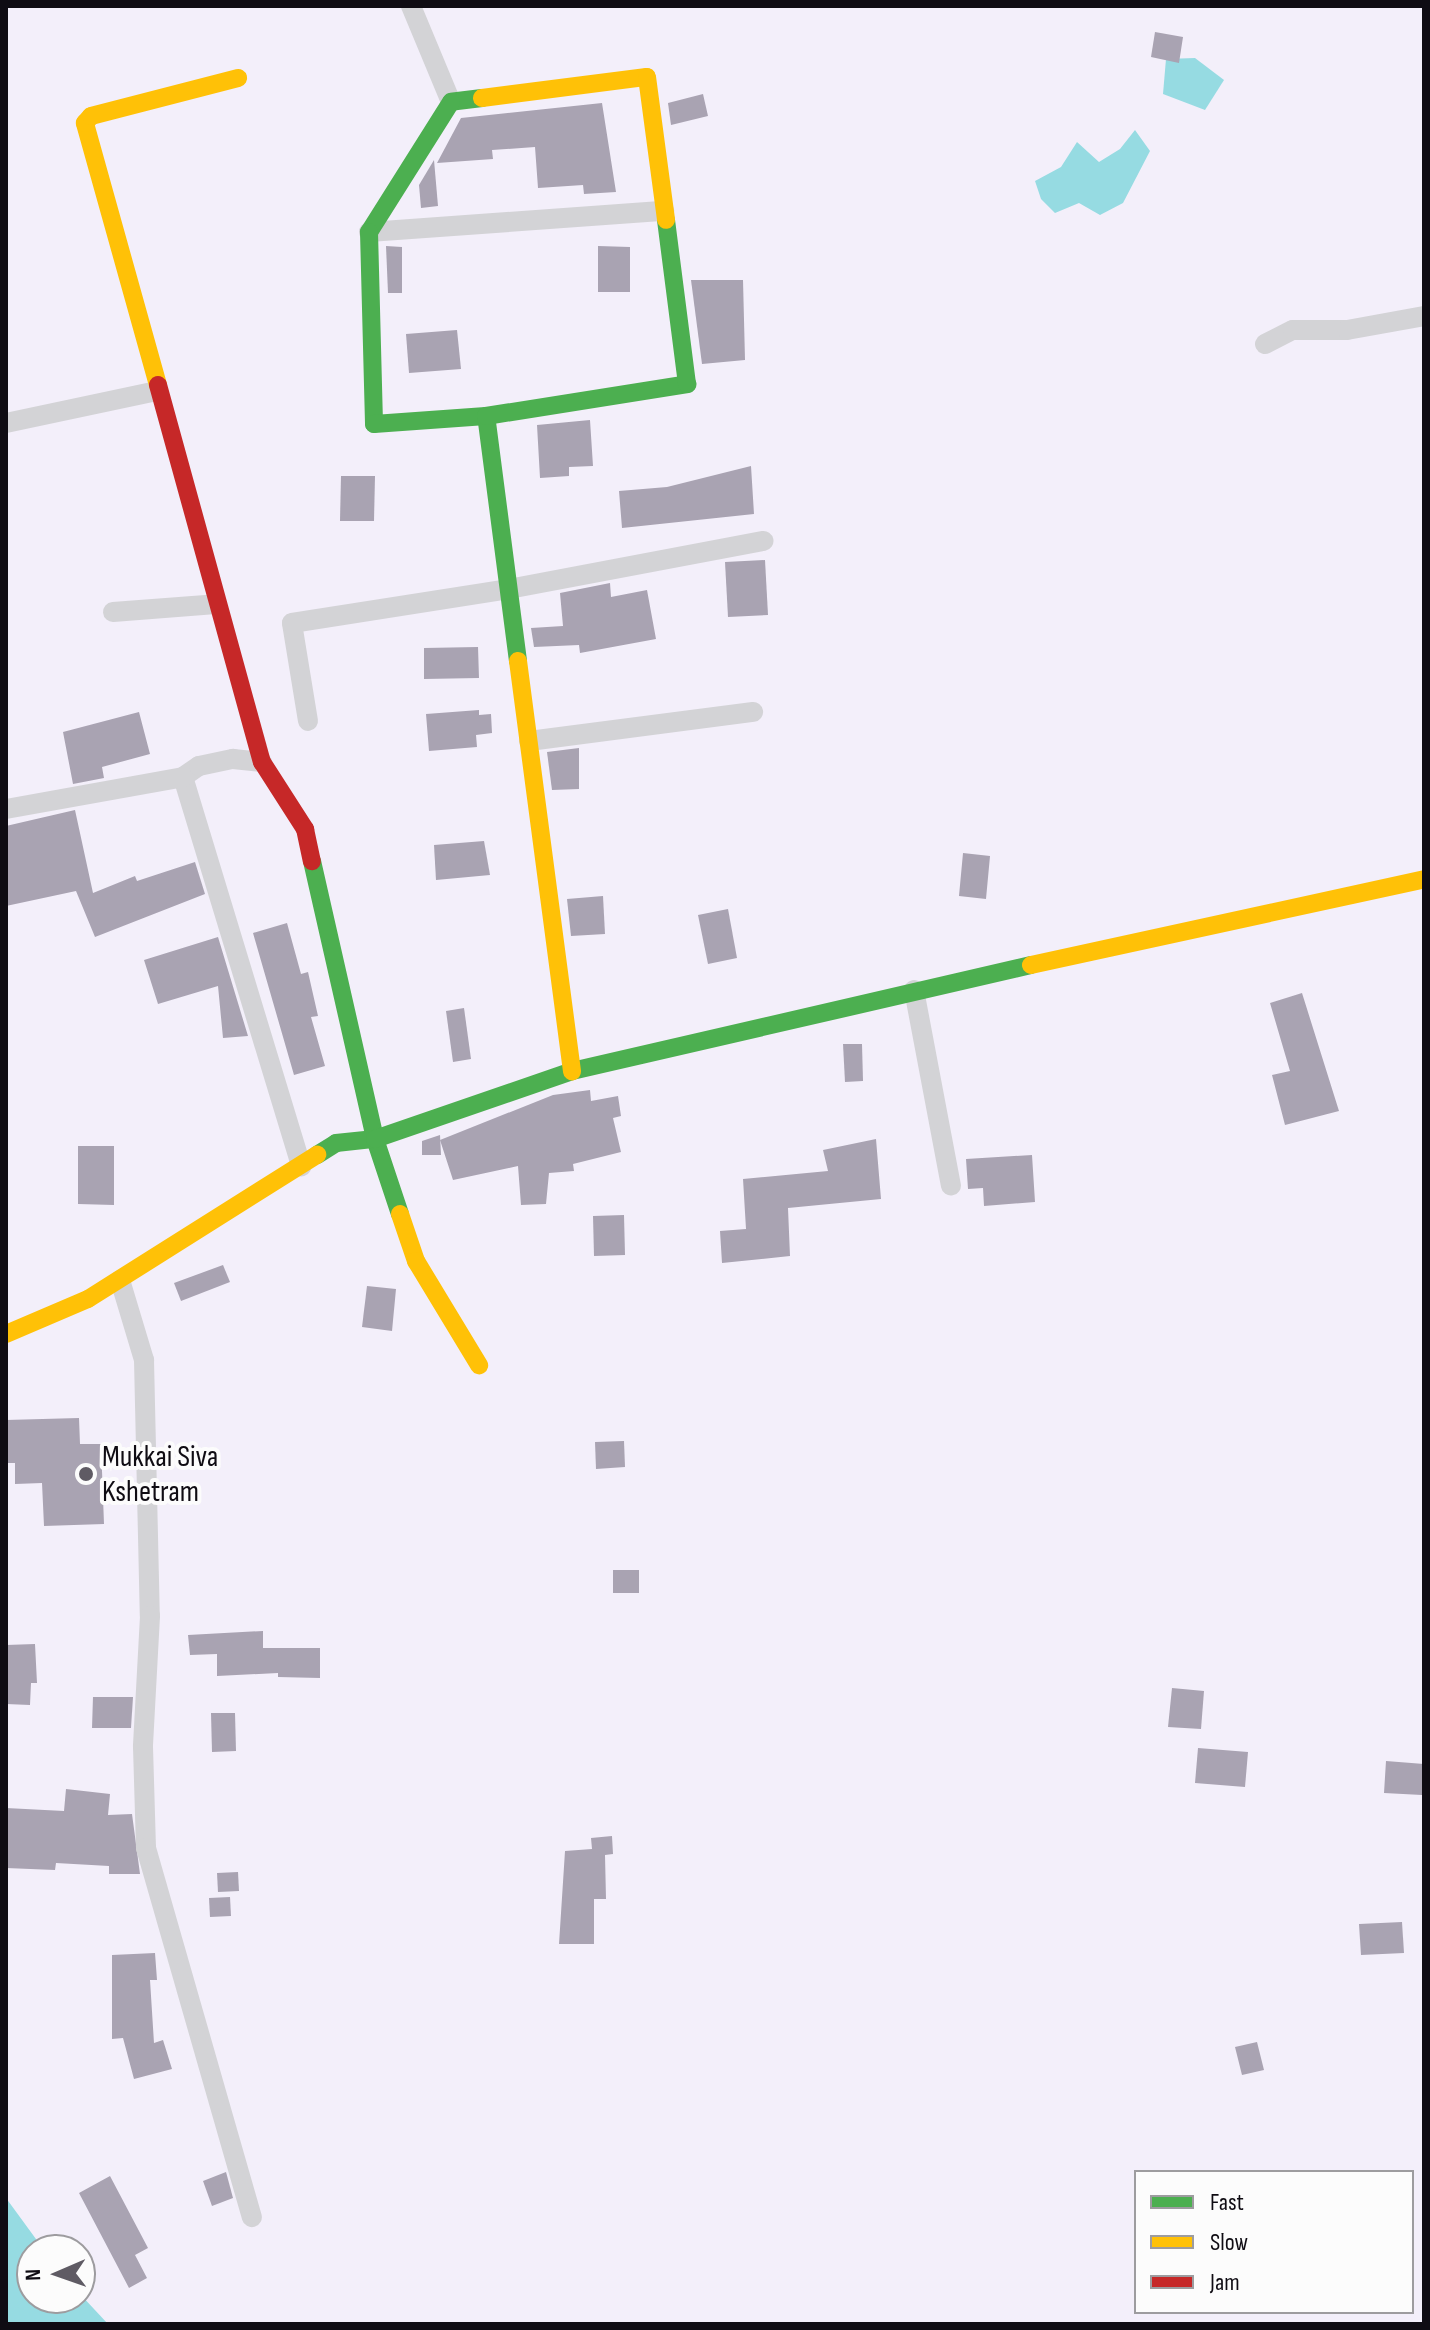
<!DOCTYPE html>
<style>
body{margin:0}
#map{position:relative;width:1430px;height:2330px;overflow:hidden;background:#f3effa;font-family:"Sofia Sans Condensed",sans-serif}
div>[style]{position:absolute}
.water>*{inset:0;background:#96dbe2}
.building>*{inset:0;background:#a9a3b2}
.street>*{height:20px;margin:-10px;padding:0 10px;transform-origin:10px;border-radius:10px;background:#d3d3d6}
.fast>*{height:18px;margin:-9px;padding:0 9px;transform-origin:9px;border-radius:9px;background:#4caf50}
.slow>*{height:18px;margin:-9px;padding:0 9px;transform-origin:9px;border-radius:9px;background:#ffc107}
.jam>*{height:18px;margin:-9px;padding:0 9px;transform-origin:9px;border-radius:9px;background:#c62828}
.dots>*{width:22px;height:22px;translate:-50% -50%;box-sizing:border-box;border:4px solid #fcfcfc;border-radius:50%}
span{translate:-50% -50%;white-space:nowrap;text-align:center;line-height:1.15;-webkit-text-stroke:8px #fcfcfc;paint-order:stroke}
.poi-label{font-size:30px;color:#0f0c13}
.left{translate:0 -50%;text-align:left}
.frame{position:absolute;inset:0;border:8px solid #0f0c13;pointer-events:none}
.legend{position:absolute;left:1134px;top:2170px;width:280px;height:144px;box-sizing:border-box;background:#fcfcfc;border:2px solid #9d9c9f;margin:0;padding:10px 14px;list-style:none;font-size:24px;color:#0f0c13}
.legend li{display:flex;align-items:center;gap:16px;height:40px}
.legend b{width:40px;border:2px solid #9d9c9f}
.north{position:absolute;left:16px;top:2234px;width:80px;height:80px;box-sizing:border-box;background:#fcfcfc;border:2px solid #9d9c9f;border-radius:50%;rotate:268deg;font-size:22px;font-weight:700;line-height:32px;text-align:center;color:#0f0c13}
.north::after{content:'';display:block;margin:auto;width:28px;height:36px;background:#5f5b64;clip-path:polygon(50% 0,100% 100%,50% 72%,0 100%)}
</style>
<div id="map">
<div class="water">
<i style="clip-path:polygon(1195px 58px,1224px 80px,1205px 110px,1163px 94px,1166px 59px)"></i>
<i style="clip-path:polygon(1135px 130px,1150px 151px,1123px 203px,1100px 215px,1079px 203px,1055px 213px,1041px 199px,1035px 181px,1061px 167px,1077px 142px,1099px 162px,1120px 149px)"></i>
<i style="clip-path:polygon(6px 2198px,44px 2250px,32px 2250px,32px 2298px,80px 2294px,108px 2324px,6px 2324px)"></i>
</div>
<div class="building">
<i style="clip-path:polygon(1155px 32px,1183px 37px,1179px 63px,1151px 57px)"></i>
<i style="clip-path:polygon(703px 94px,708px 116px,671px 125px,668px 103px)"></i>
<i style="clip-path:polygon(602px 103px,616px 192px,584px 194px,583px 185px,538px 188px,535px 147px,492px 150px,493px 159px,437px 163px,461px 118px)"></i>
<i style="clip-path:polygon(434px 160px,438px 206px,421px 208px,419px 185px)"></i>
<i style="clip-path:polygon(386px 246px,402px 247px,402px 293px,388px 293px)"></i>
<i style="clip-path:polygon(598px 246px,630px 247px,630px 292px,598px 292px)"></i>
<i style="clip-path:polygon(691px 280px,743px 280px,745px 360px,702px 364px)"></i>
<i style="clip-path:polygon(457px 330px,461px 369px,409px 373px,406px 334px)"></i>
<i style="clip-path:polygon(590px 420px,593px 466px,569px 467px,569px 476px,540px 478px,537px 425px)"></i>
<i style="clip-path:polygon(751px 466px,754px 514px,622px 528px,619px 491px,667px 487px)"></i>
<i style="clip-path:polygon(341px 476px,375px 476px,374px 521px,340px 521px)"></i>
<i style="clip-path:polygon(765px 560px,768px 615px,728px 617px,725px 562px)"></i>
<i style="clip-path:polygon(610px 583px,611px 597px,647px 590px,656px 639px,580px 653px,579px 645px,534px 647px,531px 628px,563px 626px,560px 593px)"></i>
<i style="clip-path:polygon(478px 647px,479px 678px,424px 679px,424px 648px)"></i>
<i style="clip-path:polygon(479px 710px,479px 715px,491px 714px,492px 733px,476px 735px,477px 747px,429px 751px,426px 714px)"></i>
<i style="clip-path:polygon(139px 712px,150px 754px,102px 767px,104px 778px,73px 784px,63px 732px)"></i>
<i style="clip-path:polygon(579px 748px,579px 789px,552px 790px,547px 752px)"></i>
<i style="clip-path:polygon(75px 810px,93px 893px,135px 876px,137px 881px,195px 862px,205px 894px,95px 937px,76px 891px,6px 906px,6px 826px)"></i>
<i style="clip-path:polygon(484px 841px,490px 875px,436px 880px,434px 845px)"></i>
<i style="clip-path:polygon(963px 853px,990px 856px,986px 899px,959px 896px)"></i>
<i style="clip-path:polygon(603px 896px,605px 934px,571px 936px,567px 899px)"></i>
<i style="clip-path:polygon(728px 909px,737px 958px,708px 964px,698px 915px)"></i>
<i style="clip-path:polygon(287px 923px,301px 974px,308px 972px,318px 1016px,311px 1017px,325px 1066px,294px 1075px,253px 933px)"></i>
<i style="clip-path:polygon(218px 937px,248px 1036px,223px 1038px,218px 986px,158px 1004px,144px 960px)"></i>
<i style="clip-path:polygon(1302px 993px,1339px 1111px,1285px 1125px,1272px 1075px,1290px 1071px,1270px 1003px)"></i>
<i style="clip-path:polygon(464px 1008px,471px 1059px,453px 1062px,446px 1011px)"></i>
<i style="clip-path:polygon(843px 1044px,862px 1044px,863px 1081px,845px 1082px)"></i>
<i style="clip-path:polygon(590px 1090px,591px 1101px,618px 1096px,621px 1116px,613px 1118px,621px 1152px,573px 1164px,574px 1171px,549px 1173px,546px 1204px,521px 1205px,518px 1166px,453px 1180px,440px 1140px,553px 1095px)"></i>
<i style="clip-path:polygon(440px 1135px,441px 1155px,422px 1155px,422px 1141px)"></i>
<i style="clip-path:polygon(876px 1139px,881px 1199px,788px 1208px,790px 1256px,722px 1263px,720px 1231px,746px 1229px,743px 1179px,828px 1171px,823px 1150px)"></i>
<i style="clip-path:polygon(78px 1146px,114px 1146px,114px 1205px,78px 1204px)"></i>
<i style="clip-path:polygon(1032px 1155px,1035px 1202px,984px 1206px,983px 1188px,968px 1189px,966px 1159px)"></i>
<i style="clip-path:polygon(624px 1215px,625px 1255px,594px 1256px,593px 1216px)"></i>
<i style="clip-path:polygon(223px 1265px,230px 1282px,181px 1301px,174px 1283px)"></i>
<i style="clip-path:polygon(367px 1286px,396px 1289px,392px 1331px,362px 1327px)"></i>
<i style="clip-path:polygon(79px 1418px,80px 1444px,101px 1444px,104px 1524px,44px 1526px,42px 1483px,15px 1484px,15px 1463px,6px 1463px,6px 1420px)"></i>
<i style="clip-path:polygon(624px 1441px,625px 1467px,596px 1469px,595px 1442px)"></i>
<i style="clip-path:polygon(613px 1570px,639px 1570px,639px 1593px,613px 1593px)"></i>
<i style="clip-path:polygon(263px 1631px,263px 1648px,320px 1648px,320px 1678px,278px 1677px,278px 1673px,217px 1676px,217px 1654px,190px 1655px,188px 1635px)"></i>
<i style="clip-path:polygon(35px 1644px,37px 1683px,31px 1683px,30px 1705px,6px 1704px,6px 1645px)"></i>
<i style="clip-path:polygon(1172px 1688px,1204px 1691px,1201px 1729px,1168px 1727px)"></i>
<i style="clip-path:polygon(93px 1697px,133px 1697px,131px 1728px,92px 1728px)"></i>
<i style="clip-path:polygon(211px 1713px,235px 1713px,236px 1751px,212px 1752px)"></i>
<i style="clip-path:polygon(1198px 1748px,1248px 1752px,1245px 1787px,1195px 1783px)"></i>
<i style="clip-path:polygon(1386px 1761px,1424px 1764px,1422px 1795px,1384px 1793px)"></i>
<i style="clip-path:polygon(66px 1789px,110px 1794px,108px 1815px,132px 1814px,140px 1874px,109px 1874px,109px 1866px,56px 1863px,55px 1870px,6px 1868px,6px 1808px,64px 1811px)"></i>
<i style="clip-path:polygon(612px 1836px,613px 1854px,605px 1855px,606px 1899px,594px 1899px,594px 1944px,559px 1944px,565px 1851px,592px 1849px,591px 1838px)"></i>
<i style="clip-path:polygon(238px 1872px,239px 1891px,218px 1892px,217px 1873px)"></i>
<i style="clip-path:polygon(230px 1897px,231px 1916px,210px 1917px,209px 1898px)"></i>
<i style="clip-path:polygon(1402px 1922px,1404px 1953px,1361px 1955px,1359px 1924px)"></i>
<i style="clip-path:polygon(155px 1953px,157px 1980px,150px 1980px,154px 2043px,163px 2040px,172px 2069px,134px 2079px,123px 2038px,112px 2039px,112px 1955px)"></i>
<i style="clip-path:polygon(1257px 2042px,1264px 2070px,1242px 2075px,1235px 2047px)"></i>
<i style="clip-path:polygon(226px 2172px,233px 2198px,212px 2206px,203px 2181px)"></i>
<i style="clip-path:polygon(110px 2176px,148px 2248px,135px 2255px,147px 2278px,129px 2288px,79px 2193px)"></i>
</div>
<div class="street">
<i style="left:411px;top:6px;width:104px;rotate:67.4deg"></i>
<i style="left:369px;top:232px;width:296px;rotate:-4.1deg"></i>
<i style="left:1265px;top:344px;width:31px;rotate:-27deg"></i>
<i style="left:1293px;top:330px;width:54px"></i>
<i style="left:1347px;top:330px;width:78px;rotate:-10.3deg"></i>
<i style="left:6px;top:423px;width:153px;rotate:-12deg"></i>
<i style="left:113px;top:612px;width:103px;rotate:-4.4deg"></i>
<i style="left:308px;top:721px;width:99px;rotate:-99.3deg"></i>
<i style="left:292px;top:623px;width:220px;rotate:-8.9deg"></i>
<i style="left:509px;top:589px;width:259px;rotate:-10.7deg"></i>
<i style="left:529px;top:741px;width:226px;rotate:-7.4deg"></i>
<i style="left:183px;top:777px;width:407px;rotate:73.1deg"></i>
<i style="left:6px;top:809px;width:180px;rotate:-10.2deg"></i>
<i style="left:183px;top:777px;width:19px;rotate:-35deg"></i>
<i style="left:199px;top:766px;width:35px;rotate:-12deg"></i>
<i style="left:233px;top:759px;width:29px;rotate:6deg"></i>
<i style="left:914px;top:990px;width:199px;rotate:79.3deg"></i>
<i style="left:120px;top:1280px;width:84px;rotate:73.3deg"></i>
<i style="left:144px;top:1360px;width:256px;rotate:88.7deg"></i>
<i style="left:150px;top:1616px;width:131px;rotate:93.1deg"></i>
<i style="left:143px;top:1747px;width:101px;rotate:88.3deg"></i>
<i style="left:146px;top:1848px;width:384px;rotate:74deg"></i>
</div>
<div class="fast">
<i style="left:482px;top:98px;width:31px;rotate:173deg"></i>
<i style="left:451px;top:102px;width:154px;rotate:122.2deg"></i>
<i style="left:369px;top:232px;width:192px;rotate:88.5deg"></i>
<i style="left:374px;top:424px;width:112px;rotate:-4.1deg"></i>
<i style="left:518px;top:661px;width:247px;rotate:-97.4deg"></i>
<i style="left:486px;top:416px;width:204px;rotate:-9deg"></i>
<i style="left:687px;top:384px;width:165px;rotate:-97.3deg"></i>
<i style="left:312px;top:861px;width:285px;rotate:77.2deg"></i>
<i style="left:375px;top:1139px;width:79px;rotate:71.6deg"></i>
<i style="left:317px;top:1155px;width:22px;rotate:-32deg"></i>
<i style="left:336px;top:1143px;width:39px;rotate:-6deg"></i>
<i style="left:375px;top:1139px;width:208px;rotate:-19deg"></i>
<i style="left:572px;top:1071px;width:471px;rotate:-13deg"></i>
</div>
<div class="slow">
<i style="left:482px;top:98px;width:166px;rotate:-7.3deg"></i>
<i style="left:647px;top:77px;width:144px;rotate:82.4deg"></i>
<i style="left:158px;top:385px;width:272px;rotate:-105.6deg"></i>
<i style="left:85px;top:123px;width:9px;rotate:-49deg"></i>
<i style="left:91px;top:116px;width:152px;rotate:-14.5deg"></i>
<i style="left:518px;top:661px;width:414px;rotate:82.5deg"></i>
<i style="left:1031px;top:965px;width:402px;rotate:-12.3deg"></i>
<i style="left:400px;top:1214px;width:50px;rotate:71.2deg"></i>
<i style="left:416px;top:1261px;width:122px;rotate:58.8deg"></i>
<i style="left:6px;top:1334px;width:89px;rotate:-23.1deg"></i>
<i style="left:88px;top:1299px;width:271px;rotate:-32.2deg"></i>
</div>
<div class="jam">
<i style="left:158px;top:385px;width:391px;rotate:74.6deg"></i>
<i style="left:262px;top:762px;width:80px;rotate:57.3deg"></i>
<i style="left:305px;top:829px;width:33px;rotate:78deg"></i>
</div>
<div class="dots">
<i style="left:86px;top:1474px;background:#5f5b64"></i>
</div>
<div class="poi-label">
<span class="left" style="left:102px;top:1474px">Mukkai Siva<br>Kshetram</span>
</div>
<div class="frame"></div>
<ul class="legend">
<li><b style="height:10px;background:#4caf50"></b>Fast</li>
<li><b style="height:10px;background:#ffc107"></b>Slow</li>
<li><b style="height:10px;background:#c62828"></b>Jam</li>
</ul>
<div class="north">N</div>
</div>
